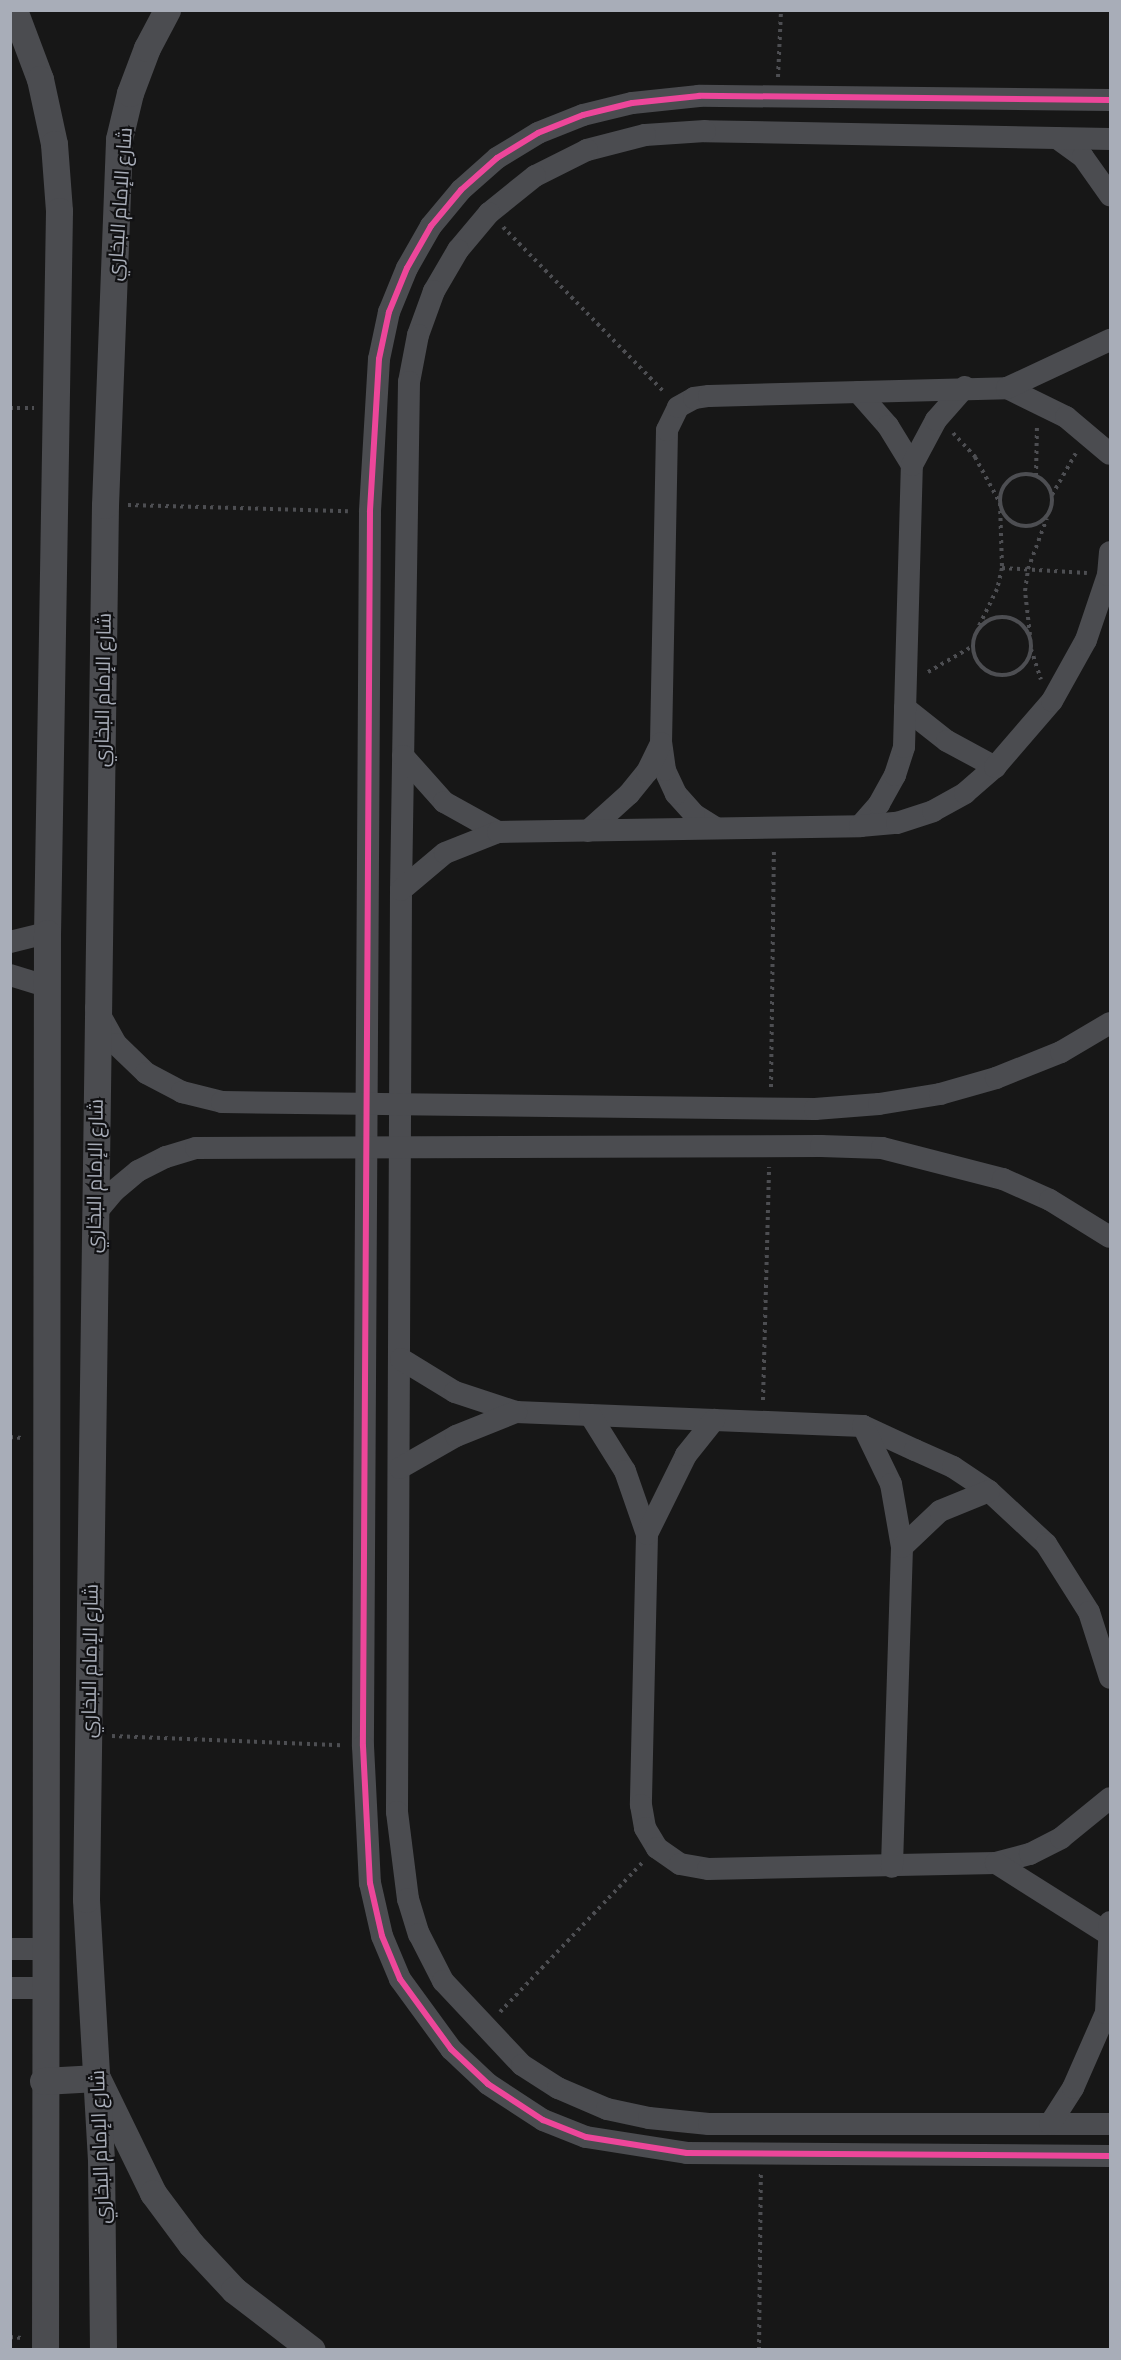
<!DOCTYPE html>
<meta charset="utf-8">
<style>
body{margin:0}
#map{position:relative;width:1121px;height:2360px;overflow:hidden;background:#171717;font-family:Manrope,Cairo,sans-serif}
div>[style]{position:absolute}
.path>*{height:4px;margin-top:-2px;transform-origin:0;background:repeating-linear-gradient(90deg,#4d4e52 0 3px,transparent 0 7.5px)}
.path>.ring{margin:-2px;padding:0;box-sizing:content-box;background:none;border:4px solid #4d4e52;border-radius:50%}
.minor>*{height:22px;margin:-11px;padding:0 11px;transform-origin:11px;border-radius:11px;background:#4b4c50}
.tertiary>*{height:27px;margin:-13.5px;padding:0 13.5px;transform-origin:13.5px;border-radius:13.5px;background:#4b4c50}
.cycleway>*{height:6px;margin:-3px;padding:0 3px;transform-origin:3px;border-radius:3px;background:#ed469a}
span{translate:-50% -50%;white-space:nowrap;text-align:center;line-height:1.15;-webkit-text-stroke:4.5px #111113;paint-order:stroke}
.street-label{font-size:20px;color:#a8adb8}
.frame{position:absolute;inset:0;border:12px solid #a8adb8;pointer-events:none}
</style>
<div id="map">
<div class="path">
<i style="left:778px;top:77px;width:67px;rotate:-87.4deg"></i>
<i style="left:503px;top:227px;width:229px;rotate:45.7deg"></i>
<i style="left:10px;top:408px;width:24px"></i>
<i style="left:953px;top:433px;width:33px;rotate:47deg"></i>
<i style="left:975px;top:457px;width:52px;rotate:61.5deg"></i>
<i style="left:1000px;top:503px;width:65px;rotate:88.2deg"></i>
<i style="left:1002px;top:568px;width:22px;rotate:103deg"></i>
<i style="left:997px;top:589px;width:43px;rotate:116deg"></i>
<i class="ring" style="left:1000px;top:474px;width:48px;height:48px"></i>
<i style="left:1036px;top:476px;width:51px;rotate:-88.9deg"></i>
<i style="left:1052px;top:495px;width:48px;rotate:-60.3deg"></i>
<i style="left:128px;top:505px;width:220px;rotate:1.6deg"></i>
<i style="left:1002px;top:568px;width:85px;rotate:3.4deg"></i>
<i class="ring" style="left:973px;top:617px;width:54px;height:54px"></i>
<i style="left:1030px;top:635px;width:44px;rotate:-96.5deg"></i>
<i style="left:1025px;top:591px;width:22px;rotate:-82deg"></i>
<i style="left:1028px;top:569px;width:54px;rotate:-69.6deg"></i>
<i style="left:1031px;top:649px;width:32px;rotate:72deg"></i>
<i style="left:928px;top:672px;width:52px;rotate:-30deg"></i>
<i style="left:771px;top:1087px;width:239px;rotate:-89.3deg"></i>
<i style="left:763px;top:1400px;width:233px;rotate:-88.5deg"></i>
<i style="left:10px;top:1437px;width:12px;rotate:5deg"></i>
<i style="left:112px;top:1736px;width:229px;rotate:2.3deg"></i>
<i style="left:500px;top:2012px;width:206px;rotate:-46.4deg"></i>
<i style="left:10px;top:2337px;width:12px;rotate:5deg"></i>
<i style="left:759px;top:2350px;width:177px;rotate:-89.4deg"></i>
</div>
<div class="minor">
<i style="left:1110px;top:100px;width:411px;rotate:-179.4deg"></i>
<i style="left:699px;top:96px;width:67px;rotate:174deg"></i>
<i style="left:632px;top:103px;width:50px;rotate:166.2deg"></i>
<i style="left:583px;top:115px;width:48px;rotate:158.2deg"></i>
<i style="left:538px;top:133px;width:48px;rotate:148.6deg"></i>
<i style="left:497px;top:158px;width:48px;rotate:138.4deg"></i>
<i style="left:461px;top:190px;width:47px;rotate:129.8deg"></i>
<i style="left:431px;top:226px;width:48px;rotate:119.7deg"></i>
<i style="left:407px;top:268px;width:48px;rotate:112.2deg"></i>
<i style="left:389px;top:312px;width:48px;rotate:102deg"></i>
<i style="left:379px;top:359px;width:153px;rotate:93.4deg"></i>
<i style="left:370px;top:512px;width:1234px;rotate:90.33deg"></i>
<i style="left:363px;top:1746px;width:137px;rotate:87.1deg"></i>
<i style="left:370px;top:1883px;width:54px;rotate:77.2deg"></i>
<i style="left:382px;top:1936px;width:47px;rotate:67.3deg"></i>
<i style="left:400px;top:1979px;width:87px;rotate:53.9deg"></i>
<i style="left:451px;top:2049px;width:51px;rotate:43.4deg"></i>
<i style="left:488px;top:2084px;width:66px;rotate:33.2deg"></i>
<i style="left:543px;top:2120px;width:46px;rotate:21.6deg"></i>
<i style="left:586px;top:2137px;width:102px;rotate:9deg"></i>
<i style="left:687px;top:2153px;width:423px;rotate:0.4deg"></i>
<i style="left:1057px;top:138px;width:32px;rotate:36deg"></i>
<i style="left:1083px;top:157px;width:47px;rotate:54.6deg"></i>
<i style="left:1110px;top:139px;width:405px;rotate:-178.9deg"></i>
<i style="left:705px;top:131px;width:60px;rotate:176.2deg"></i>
<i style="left:645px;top:135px;width:60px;rotate:165.5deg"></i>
<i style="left:587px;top:150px;width:58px;rotate:153.4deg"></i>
<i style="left:535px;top:176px;width:59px;rotate:141.2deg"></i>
<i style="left:489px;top:213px;width:48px;rotate:130deg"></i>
<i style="left:458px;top:250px;width:48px;rotate:120.3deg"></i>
<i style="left:434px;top:291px;width:47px;rotate:110deg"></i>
<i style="left:418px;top:335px;width:48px;rotate:100.8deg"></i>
<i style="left:409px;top:382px;width:508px;rotate:90.9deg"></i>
<i style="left:401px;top:890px;width:922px;rotate:90.25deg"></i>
<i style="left:397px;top:1812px;width:88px;rotate:82.8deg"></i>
<i style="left:408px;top:1899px;width:37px;rotate:73deg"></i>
<i style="left:419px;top:1934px;width:53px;rotate:62.9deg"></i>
<i style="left:443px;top:1981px;width:115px;rotate:46.8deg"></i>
<i style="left:522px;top:2065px;width:43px;rotate:32.6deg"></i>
<i style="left:558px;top:2088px;width:53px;rotate:23.2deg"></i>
<i style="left:607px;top:2109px;width:43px;rotate:12.1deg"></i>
<i style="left:649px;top:2118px;width:60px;rotate:5.7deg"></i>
<i style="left:709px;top:2124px;width:401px"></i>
<i style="left:1007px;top:388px;width:66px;rotate:26.2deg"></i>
<i style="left:1066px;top:417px;width:57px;rotate:40.1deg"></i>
<i style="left:858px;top:392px;width:45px;rotate:48.6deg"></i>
<i style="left:888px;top:426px;width:46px;rotate:58.4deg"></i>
<i style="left:905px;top:708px;width:53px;rotate:38.2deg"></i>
<i style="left:947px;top:741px;width:55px;rotate:28.4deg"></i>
<i style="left:403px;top:756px;width:62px;rotate:48.3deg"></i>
<i style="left:444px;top:802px;width:62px;rotate:29.1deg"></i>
<i style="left:860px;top:826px;width:29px;rotate:-49deg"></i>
<i style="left:879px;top:804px;width:33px;rotate:-61deg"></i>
<i style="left:895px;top:775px;width:29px;rotate:-72deg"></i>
<i style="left:904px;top:747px;width:282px;rotate:-88.4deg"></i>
<i style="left:912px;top:465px;width:51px;rotate:-61.9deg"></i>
<i style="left:936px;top:420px;width:44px;rotate:-48.7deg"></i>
<i style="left:716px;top:828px;width:26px;rotate:-148deg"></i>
<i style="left:694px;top:814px;width:27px;rotate:-132deg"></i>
<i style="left:676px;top:794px;width:26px;rotate:-115deg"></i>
<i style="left:665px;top:770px;width:27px;rotate:-98deg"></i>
<i style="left:661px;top:743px;width:313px;rotate:-88.9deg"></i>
<i style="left:667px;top:430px;width:25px;rotate:-64deg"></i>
<i style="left:678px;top:407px;width:18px;rotate:-29deg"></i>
<i style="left:694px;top:398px;width:15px;rotate:-8deg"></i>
<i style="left:709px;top:396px;width:298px;rotate:-1.5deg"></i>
<i style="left:1007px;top:388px;width:114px;rotate:-25deg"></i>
<i style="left:588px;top:831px;width:55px;rotate:-42.1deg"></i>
<i style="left:629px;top:794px;width:28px;rotate:-51deg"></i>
<i style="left:647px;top:772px;width:32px;rotate:-64deg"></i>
<i style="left:401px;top:890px;width:57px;rotate:-40.1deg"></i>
<i style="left:445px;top:853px;width:57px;rotate:-21.6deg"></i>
<i style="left:498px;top:832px;width:362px;rotate:-0.9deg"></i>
<i style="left:860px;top:826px;width:37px;rotate:-5deg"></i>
<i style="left:897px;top:823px;width:38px;rotate:-18deg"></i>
<i style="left:933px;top:811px;width:37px;rotate:-29deg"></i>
<i style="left:965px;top:793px;width:40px;rotate:-41deg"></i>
<i style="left:995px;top:767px;width:87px;rotate:-49.2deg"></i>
<i style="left:1052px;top:701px;width:70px;rotate:-60.9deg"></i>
<i style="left:1086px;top:640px;width:69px;rotate:-71.3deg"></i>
<i style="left:1108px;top:575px;width:23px;rotate:-85deg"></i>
<i style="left:10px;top:942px;width:38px;rotate:-14deg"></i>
<i style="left:10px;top:975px;width:39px;rotate:17deg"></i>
<i style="left:96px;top:1008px;width:41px;rotate:60.9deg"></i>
<i style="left:116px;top:1044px;width:42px;rotate:44deg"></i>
<i style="left:146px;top:1073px;width:41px;rotate:27.8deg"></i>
<i style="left:182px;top:1092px;width:41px;rotate:14deg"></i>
<i style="left:222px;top:1102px;width:593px;rotate:0.68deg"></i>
<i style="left:815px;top:1109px;width:64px;rotate:-4.5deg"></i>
<i style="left:879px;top:1104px;width:62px;rotate:-9.3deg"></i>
<i style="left:940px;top:1094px;width:58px;rotate:-15.9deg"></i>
<i style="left:996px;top:1078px;width:70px;rotate:-21.8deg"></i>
<i style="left:1061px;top:1052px;width:57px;rotate:-30.6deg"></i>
<i style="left:94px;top:1215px;width:31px;rotate:-50deg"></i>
<i style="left:114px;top:1191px;width:31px;rotate:-40deg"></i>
<i style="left:138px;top:1171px;width:31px;rotate:-27deg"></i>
<i style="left:166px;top:1157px;width:31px;rotate:-17deg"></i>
<i style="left:196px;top:1148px;width:625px;rotate:-0.18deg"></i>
<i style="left:821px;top:1146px;width:61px;rotate:1.9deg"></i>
<i style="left:882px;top:1148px;width:125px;rotate:14.4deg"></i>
<i style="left:1003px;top:1179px;width:51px;rotate:24.1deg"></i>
<i style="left:1050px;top:1200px;width:70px;rotate:31.7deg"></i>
<i style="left:401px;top:1359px;width:63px;rotate:31.4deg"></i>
<i style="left:455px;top:1392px;width:64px;rotate:18.2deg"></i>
<i style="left:516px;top:1412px;width:347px;rotate:2.3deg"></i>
<i style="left:863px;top:1426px;width:57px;rotate:24.8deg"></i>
<i style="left:915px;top:1450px;width:42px;rotate:24.1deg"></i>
<i style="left:953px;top:1467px;width:43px;rotate:33.7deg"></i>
<i style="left:989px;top:1491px;width:78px;rotate:42.9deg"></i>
<i style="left:1046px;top:1544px;width:80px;rotate:57.7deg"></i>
<i style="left:1089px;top:1612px;width:69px;rotate:72.3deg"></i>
<i style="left:590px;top:1415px;width:66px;rotate:58deg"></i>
<i style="left:625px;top:1471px;width:67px;rotate:70.8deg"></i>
<i style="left:647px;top:1534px;width:271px;rotate:91.3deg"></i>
<i style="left:641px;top:1805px;width:23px;rotate:80deg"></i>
<i style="left:645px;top:1828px;width:23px;rotate:59deg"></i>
<i style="left:657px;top:1848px;width:28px;rotate:35deg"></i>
<i style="left:680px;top:1864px;width:28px;rotate:10deg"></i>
<i style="left:708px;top:1869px;width:288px;rotate:-1.2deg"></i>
<i style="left:996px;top:1863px;width:35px;rotate:-15deg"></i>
<i style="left:1030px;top:1854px;width:35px;rotate:-27deg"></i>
<i style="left:1061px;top:1838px;width:63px;rotate:-39.2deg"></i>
<i style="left:863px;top:1426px;width:64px;rotate:64.2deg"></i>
<i style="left:891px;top:1484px;width:64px;rotate:80.1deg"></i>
<i style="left:902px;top:1547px;width:320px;rotate:91.8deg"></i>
<i style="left:400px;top:1468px;width:64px;rotate:-29.7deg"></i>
<i style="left:456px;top:1436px;width:65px;rotate:-21.8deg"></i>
<i style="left:647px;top:1534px;width:88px;rotate:-63.7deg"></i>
<i style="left:686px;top:1455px;width:45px;rotate:-51.3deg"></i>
<i style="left:902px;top:1547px;width:52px;rotate:-43.5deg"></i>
<i style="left:940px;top:1511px;width:53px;rotate:-22.2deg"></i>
<i style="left:996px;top:1863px;width:135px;rotate:32.3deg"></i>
<i style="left:10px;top:1949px;width:34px"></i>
<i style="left:10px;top:1988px;width:34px"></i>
<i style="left:1050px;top:2124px;width:43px;rotate:-57.4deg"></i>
<i style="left:1073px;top:2088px;width:82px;rotate:-66.3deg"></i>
<i style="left:1106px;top:2013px;width:91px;rotate:-87.5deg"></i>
</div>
<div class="tertiary">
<i style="left:14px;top:10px;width:74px;rotate:69.4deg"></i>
<i style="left:40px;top:79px;width:66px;rotate:77.8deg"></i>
<i style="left:54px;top:144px;width:67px;rotate:85.7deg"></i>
<i style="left:59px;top:211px;width:722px;rotate:90.95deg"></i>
<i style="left:47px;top:933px;width:1417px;rotate:90.08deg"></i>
<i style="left:43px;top:2081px;width:54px;rotate:-3.2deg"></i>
<i style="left:97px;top:2078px;width:128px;rotate:64deg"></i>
<i style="left:153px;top:2193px;width:64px;rotate:53.3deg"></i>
<i style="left:191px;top:2244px;width:63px;rotate:46.9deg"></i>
<i style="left:234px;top:2290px;width:98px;rotate:37.6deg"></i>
<i style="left:103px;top:2350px;width:190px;rotate:-90.6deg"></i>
<i style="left:101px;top:2160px;width:261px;rotate:-93.3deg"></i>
<i style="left:86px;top:1899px;width:1394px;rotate:-89.22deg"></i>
<i style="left:105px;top:505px;width:366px;rotate:-87.8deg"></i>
<i style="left:119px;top:139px;width:47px;rotate:-76.6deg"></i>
<i style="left:130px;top:93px;width:48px;rotate:-69.3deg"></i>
<i style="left:147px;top:48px;width:43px;rotate:-62.2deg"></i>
</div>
<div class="cycleway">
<i style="left:1110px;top:100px;width:411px;rotate:-179.4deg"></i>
<i style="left:699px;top:96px;width:67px;rotate:174deg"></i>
<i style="left:632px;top:103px;width:50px;rotate:166.2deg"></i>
<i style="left:583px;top:115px;width:48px;rotate:158.2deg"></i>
<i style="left:538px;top:133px;width:48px;rotate:148.6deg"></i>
<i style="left:497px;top:158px;width:48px;rotate:138.4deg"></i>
<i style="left:461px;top:190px;width:47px;rotate:129.8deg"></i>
<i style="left:431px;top:226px;width:48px;rotate:119.7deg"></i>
<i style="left:407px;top:268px;width:48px;rotate:112.2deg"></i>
<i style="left:389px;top:312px;width:48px;rotate:102deg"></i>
<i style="left:379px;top:359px;width:153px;rotate:93.4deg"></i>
<i style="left:370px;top:512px;width:1234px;rotate:90.33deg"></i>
<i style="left:363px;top:1746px;width:137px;rotate:87.1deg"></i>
<i style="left:370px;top:1883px;width:54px;rotate:77.2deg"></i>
<i style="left:382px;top:1936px;width:47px;rotate:67.3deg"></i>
<i style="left:400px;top:1979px;width:87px;rotate:53.9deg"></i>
<i style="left:451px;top:2049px;width:51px;rotate:43.4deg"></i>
<i style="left:488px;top:2084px;width:66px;rotate:33.2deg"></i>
<i style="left:543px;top:2120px;width:46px;rotate:21.6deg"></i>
<i style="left:586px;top:2137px;width:102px;rotate:9deg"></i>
<i style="left:687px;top:2153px;width:423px;rotate:0.4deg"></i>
</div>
<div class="street-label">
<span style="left:119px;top:204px;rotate:-86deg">شارع الإمام البخاري</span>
<span style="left:102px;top:690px;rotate:-89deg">شارع الإمام البخاري</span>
<span style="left:94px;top:1176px;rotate:-89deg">شارع الإمام البخاري</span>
<span style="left:89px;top:1661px;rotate:-89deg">شارع الإمام البخاري</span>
<span style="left:99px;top:2147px;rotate:-92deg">شارع الإمام البخاري</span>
</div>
<div class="frame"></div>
</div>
